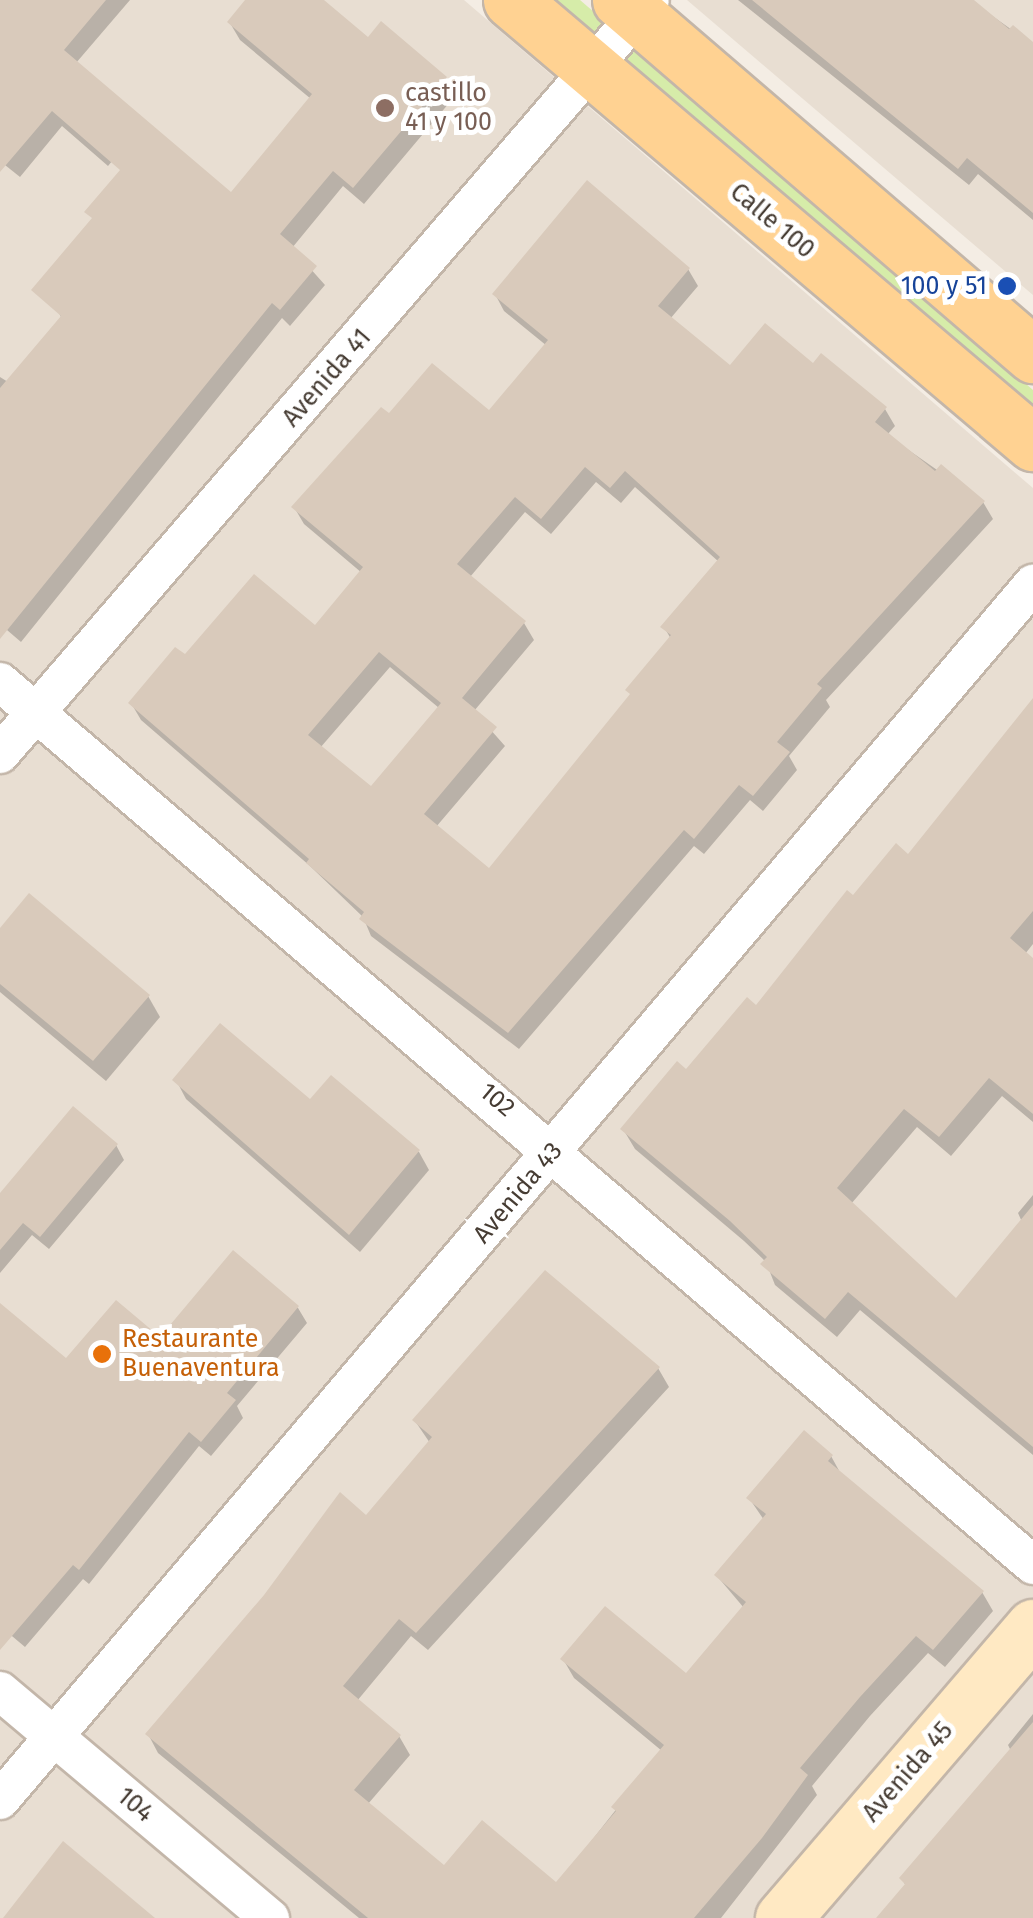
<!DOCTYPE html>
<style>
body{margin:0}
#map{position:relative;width:1033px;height:1918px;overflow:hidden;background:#f4ede4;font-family:"Fira Sans",sans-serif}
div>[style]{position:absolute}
.residential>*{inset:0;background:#e8ded2}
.green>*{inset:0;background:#d6eca9}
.shadow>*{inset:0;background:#0003}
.building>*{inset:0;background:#d9cabb}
.roads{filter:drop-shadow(2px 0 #c3b6a9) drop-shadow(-2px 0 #c3b6a9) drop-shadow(0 2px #c3b6a9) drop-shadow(0 -2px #c3b6a9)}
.street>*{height:38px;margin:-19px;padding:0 19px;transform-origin:19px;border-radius:19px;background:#fff}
.secondary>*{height:55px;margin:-27.5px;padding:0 27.5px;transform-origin:27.5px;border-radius:27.5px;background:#ffe9c3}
.primary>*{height:55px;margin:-27.5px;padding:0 27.5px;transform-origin:27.5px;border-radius:27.5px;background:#ffd292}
.dots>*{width:28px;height:28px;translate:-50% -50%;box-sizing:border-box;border:5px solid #fff;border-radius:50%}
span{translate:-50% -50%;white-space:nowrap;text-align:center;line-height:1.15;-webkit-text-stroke:10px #fff;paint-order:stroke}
.education-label{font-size:25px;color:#785e54}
.left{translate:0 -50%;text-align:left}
.street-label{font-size:25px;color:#463c33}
.transit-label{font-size:25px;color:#164399}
.right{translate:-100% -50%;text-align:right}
.food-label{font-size:25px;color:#c56008}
</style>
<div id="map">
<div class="residential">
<i style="clip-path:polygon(0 0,464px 0,1033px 488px,1033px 1918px,0 1918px)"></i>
<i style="clip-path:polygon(687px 0,1033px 0,1033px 295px)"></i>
</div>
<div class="green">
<i style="clip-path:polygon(551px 0,580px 0,1033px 390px,1033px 411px)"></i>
</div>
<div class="shadow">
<i style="clip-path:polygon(0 0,130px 0,76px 63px,231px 195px,311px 99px,240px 40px,230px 23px,249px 0,320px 0,368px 40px,381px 25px,446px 79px,455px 96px,364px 204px,343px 186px,292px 248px,325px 285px,290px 326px,282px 318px,21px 642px,0 624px,0 377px,8px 382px,62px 319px,57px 309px,157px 189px,117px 155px,108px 166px,62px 126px,20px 177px,0 161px)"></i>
<i style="clip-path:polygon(738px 0,970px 0,1033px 45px,1033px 220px,978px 174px,969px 185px)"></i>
<i style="clip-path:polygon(evenodd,688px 269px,698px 286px,670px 319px,730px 369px,813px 367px,885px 409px,895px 426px,887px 435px,983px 502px,993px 519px,826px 700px,830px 707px,789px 756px,797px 770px,763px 811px,750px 800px,704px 854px,694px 846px,519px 1049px,371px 936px,363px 917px,310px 866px,141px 720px,131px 703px,185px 658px,316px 629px,362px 573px,304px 524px,294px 507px,389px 417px,489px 414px,547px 346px,504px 311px,495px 294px,688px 269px,596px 482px,621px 503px,635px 487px,719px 562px,664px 627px,671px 639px,632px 696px,489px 871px,436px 827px,505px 746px,474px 711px,534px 640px,524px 623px,470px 577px,525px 512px,551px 534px,596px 482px,688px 269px,390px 667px,439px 708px,371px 790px,320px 748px,390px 667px)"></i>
<i style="clip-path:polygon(1033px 704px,1033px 944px,1025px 954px,1033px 961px,1033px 1122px,1002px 1096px,951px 1156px,917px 1127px,851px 1204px,956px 1301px,1022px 1222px,1018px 1213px,1033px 1195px,1033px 1455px,860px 1310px,837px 1337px,775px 1285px,766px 1262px,744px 1241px,635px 1149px,623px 1129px,756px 1008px,853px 899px,909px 857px)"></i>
<i style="clip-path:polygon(0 932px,148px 996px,160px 1017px,106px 1081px,0 992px)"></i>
<i style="clip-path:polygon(176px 1080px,419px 1152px,429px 1170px,360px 1252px,186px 1099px)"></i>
<i style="clip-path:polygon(116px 1145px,124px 1160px,49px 1249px,32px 1235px,0 1273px,0 1197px)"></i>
<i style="clip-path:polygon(233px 1254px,298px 1308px,307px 1323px,237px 1406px,243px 1418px,211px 1456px,199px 1446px,89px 1584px,83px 1579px,25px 1647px,0 1626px,0 1306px,66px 1362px,160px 1340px)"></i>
<i style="clip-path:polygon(658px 1368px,669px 1387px,428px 1650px,411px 1636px,357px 1701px,399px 1736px,410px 1755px,368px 1804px,445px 1868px,556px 1886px,662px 1751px,574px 1678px,563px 1659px,686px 1676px,744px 1608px,717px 1576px,764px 1520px,749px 1498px,831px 1456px,842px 1476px,982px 1592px,993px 1611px,945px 1667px,928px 1653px,870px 1716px,812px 1786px,817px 1795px,721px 1918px,359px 1918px,158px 1753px,148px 1734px,366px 1518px,430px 1443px,415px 1421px)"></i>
<i style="clip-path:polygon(1033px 1714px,1033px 1918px,880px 1918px,906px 1886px,902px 1879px,1011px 1751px,1008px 1745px)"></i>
</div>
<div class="building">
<i style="clip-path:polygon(0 0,106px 0,64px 50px,231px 192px,312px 94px,227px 22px,245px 0,324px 0,368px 37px,381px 21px,447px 77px,353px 188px,333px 171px,280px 234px,317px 266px,280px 310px,272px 303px,0 639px,0 388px,61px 316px,31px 290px,92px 218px,84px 212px,120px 170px,52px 111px,0 172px)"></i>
<i style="clip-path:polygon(752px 0,974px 0,1009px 29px,1013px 25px,1033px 42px,1033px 213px,967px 158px,958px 169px)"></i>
<i style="clip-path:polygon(evenodd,587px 180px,690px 268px,658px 306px,730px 365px,765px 323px,813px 363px,821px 353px,887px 407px,875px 422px,935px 471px,941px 464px,985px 501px,817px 684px,822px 688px,777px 742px,790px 752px,753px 796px,739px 785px,694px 839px,684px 830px,508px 1033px,359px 919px,364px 912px,306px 863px,309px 859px,128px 703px,175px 647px,185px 654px,254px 574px,315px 625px,363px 567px,291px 507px,381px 407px,389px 413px,432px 363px,489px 410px,548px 340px,492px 294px,587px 180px,585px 467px,610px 488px,625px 471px,720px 557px,660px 627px,671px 635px,625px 690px,630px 694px,489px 868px,424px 814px,497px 727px,462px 698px,526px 621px,457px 564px,515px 497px,541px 519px,585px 467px,587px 180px,379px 652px,441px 703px,371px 786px,308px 735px,379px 652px)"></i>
<i style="clip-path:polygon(1033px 698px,1033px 911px,1010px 938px,1033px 958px,1033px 1114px,989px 1078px,939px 1137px,904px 1109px,837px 1188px,956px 1298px,1033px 1205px,1033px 1447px,848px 1292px,825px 1319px,760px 1264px,767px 1257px,730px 1221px,620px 1129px,677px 1061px,686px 1069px,747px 997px,756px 1005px,847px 890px,853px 895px,896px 843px,908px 854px)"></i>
<i style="clip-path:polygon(29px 893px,150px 995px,93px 1061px,0 984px,0 928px)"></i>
<i style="clip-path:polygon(220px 1023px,310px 1099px,331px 1075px,420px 1150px,349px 1235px,172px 1080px)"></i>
<i style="clip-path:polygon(73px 1106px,118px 1144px,40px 1237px,23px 1223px,0 1250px,0 1193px)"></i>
<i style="clip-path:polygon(233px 1250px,299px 1306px,227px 1393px,236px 1400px,201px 1442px,189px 1432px,79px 1570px,73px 1565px,0 1650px,0 1303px,66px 1358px,116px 1300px,160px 1337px)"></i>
<i style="clip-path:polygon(545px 1270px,660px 1367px,416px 1633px,399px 1619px,343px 1686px,401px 1735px,354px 1790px,444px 1865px,482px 1820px,556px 1882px,616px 1811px,611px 1807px,664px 1745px,560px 1659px,605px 1606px,686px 1673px,746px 1602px,714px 1575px,766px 1514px,746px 1498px,804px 1430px,833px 1455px,828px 1461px,984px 1591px,933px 1650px,916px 1636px,860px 1697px,800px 1768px,808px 1775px,762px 1838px,694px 1918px,368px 1918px,145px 1734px,264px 1595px,340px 1492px,366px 1515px,432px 1437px,412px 1420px)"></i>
<i style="clip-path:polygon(1033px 1722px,1033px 1918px,876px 1918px,905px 1884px,899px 1878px)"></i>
<i style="clip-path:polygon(63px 1841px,155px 1918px,3px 1918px)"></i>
</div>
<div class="roads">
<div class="street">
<i style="left:0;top:682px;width:1359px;rotate:40.52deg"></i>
<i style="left:0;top:754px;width:995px;rotate:-49.24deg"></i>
<i style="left:0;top:1691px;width:353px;rotate:40.1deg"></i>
<i style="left:0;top:1800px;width:1596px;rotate:-49.65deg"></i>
</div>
<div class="secondary">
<i style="left:783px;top:1918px;width:384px;rotate:-49.3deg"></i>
</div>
<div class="primary">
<i style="left:511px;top:0;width:685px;rotate:40.32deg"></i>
<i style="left:620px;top:0;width:545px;rotate:40.68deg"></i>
</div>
</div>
<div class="dots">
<i style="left:385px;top:108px;background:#8d6e63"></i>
<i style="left:1007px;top:286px;background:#1a4fb4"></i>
<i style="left:102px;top:1354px;background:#e8710a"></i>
</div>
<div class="education-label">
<span class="left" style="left:405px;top:108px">castillo<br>41 y 100</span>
</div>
<div class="street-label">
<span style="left:772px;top:221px;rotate:40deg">Calle 100</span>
<span style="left:327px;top:378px;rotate:-49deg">Avenida 41</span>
<span style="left:497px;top:1100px;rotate:40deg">102</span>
<span style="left:518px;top:1193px;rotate:-50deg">Avenida 43</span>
<span style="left:908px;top:1772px;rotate:-49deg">Avenida 45</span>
<span style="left:135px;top:1805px;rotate:40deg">104</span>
</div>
<div class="transit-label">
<span class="right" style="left:987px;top:286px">100 y 51</span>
</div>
<div class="food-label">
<span class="left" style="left:122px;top:1354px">Restaurante<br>Buenaventura</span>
</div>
</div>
